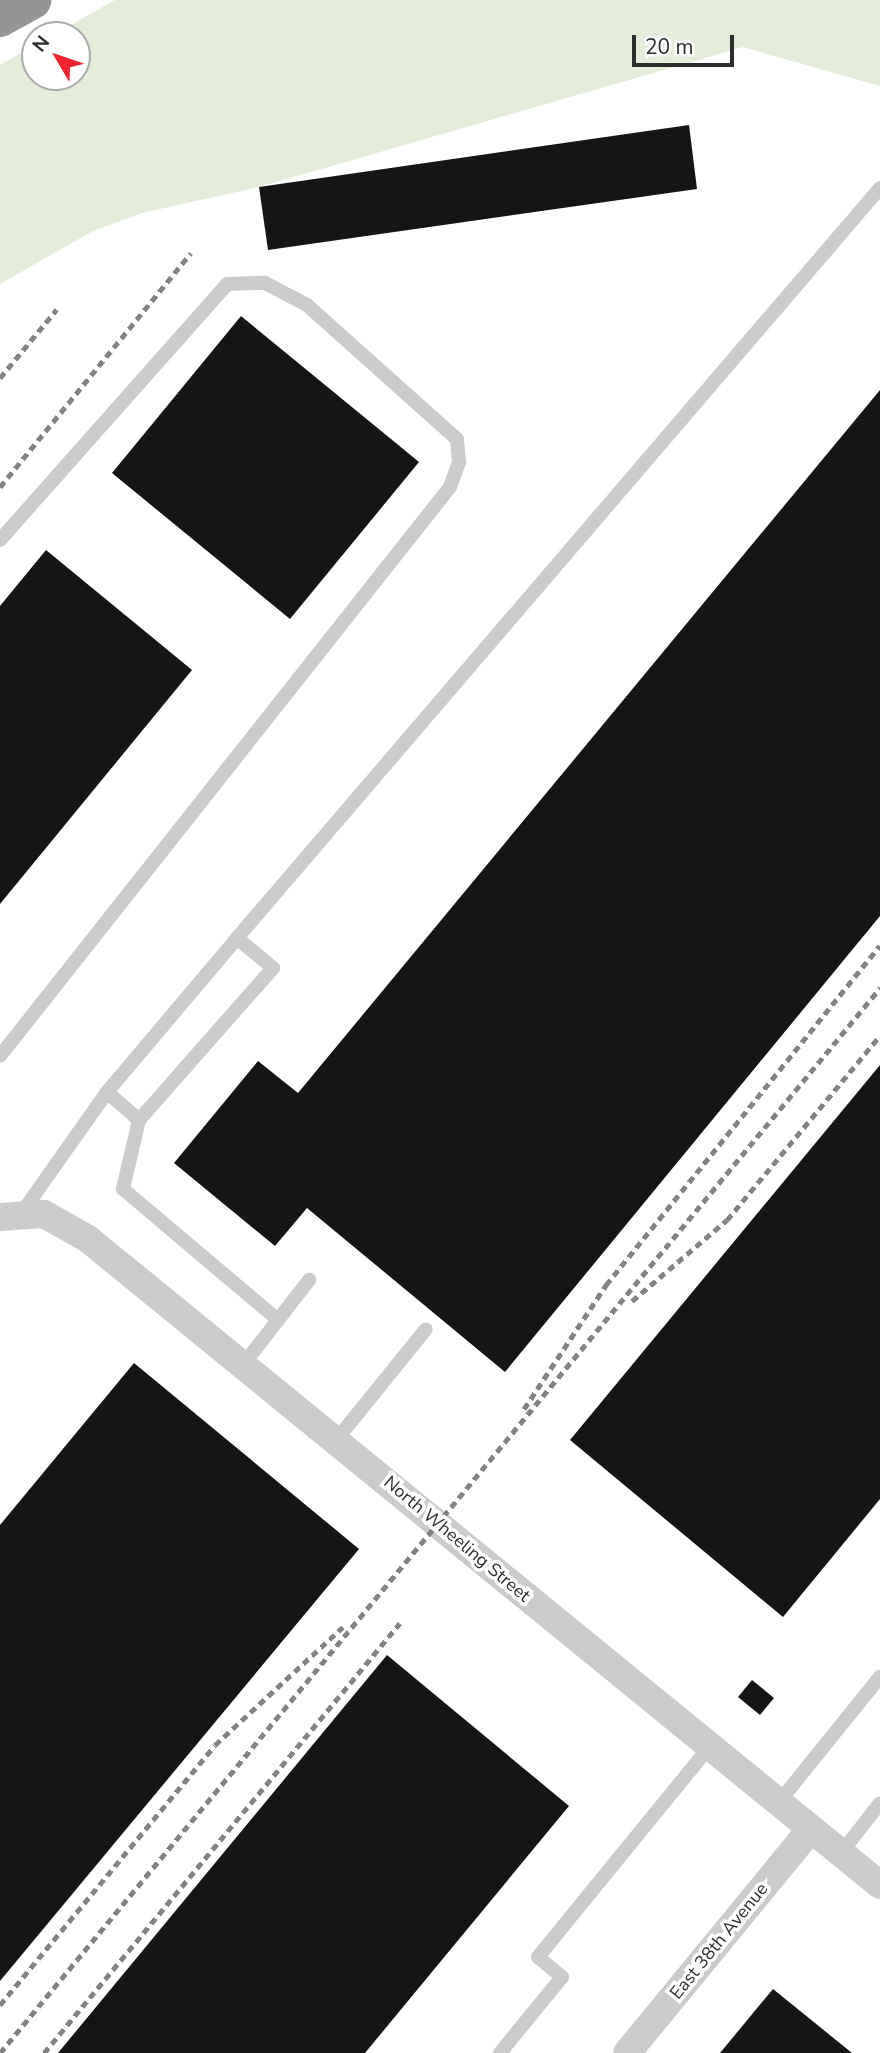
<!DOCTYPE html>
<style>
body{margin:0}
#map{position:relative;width:880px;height:2053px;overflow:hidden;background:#fff;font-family:"Nunito Sans",sans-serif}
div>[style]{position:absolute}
.green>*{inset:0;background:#e4edda}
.building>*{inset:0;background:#151515}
.service>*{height:14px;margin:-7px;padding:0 7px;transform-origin:7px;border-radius:7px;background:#cbcbcb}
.minor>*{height:28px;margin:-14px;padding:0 14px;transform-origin:14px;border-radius:14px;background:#cbcbcb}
.motorway>*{height:38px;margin:-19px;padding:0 19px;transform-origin:19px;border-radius:19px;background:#959595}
.rail>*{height:5px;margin-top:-2.5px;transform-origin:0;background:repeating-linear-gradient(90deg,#838383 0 7px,transparent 0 12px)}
span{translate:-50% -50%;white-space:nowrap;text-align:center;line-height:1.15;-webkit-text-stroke:7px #fff;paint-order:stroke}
.street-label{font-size:18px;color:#2e2e2e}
.north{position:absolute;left:21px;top:21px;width:70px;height:70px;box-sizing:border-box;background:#fff;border:2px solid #ababab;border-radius:50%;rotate:309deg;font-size:19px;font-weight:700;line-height:28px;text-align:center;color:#2e2e2e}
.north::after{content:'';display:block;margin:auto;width:24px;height:32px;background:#f3222f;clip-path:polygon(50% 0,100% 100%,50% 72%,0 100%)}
.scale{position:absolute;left:632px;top:35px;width:102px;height:32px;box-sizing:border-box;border:4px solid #2e2e2e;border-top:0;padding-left:9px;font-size:21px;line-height:24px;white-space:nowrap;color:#2e2e2e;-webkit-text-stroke:5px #fff;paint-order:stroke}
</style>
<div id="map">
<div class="green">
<i style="clip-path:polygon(115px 0,880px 0,880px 86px,743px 47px,259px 187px,142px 213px,93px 231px,0 284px,0 65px,35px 45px,35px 77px,77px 77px,77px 35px,53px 35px)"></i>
</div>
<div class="building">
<i style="clip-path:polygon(689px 125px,697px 189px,268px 250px,259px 187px)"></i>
<i style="clip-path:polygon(241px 316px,419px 462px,290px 619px,112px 473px)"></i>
<i style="clip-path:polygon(880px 390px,880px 916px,505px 1372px,307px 1208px,275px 1246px,174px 1163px,258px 1061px,298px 1093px)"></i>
<i style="clip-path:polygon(46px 550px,192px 670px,0 904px,0 606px)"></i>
<i style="clip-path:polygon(880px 1065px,880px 1499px,783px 1617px,570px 1440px)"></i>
<i style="clip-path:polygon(134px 1363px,359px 1549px,0 1981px,0 1525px)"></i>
<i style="clip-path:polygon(387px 1655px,569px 1806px,365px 2053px,58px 2053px)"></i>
<i style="clip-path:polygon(752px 1680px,774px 1698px,760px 1715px,738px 1697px)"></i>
<i style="clip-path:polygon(773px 1989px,852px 2053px,720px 2053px)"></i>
</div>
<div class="service">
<i style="left:0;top:540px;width:342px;rotate:-48.4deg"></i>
<i style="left:227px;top:284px;width:38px;rotate:-2deg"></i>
<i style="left:265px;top:283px;width:47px;rotate:27.6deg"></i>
<i style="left:307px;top:305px;width:201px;rotate:41.8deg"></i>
<i style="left:457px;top:439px;width:23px;rotate:85deg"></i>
<i style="left:459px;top:462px;width:27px;rotate:110deg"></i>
<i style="left:450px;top:487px;width:725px;rotate:128.34deg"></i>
<i style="left:237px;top:938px;width:988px;rotate:-49.39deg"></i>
<i style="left:107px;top:1092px;width:202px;rotate:-49.8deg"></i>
<i style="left:237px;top:938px;width:47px;rotate:39.8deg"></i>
<i style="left:273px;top:968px;width:203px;rotate:131.4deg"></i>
<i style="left:23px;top:1211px;width:146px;rotate:-54.8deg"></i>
<i style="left:107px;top:1092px;width:43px;rotate:41.2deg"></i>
<i style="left:139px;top:1120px;width:71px;rotate:103.1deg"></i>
<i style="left:123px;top:1189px;width:203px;rotate:40.2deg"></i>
<i style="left:278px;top:1320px;width:57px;rotate:127.9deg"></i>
<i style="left:278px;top:1320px;width:51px;rotate:-52.2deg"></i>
<i style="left:337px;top:1439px;width:141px;rotate:-51deg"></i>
<i style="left:779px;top:1802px;width:161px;rotate:-51.1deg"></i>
<i style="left:841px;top:1853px;width:63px;rotate:-52deg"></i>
<i style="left:500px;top:2053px;width:98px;rotate:-50.8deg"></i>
<i style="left:562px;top:1977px;width:31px;rotate:-140deg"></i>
<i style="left:538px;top:1957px;width:272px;rotate:-50.8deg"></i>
</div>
<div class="minor">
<i style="left:0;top:1217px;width:44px;rotate:-3.9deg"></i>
<i style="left:44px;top:1214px;width:51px;rotate:29.6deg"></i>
<i style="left:88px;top:1239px;width:1022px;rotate:39.2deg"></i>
<i style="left:627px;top:2053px;width:290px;rotate:-50.6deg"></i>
</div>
<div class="motorway">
<i style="left:0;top:18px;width:37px;rotate:-29deg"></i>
</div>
<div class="rail">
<i style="left:0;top:378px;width:89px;rotate:-50.4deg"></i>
<i style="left:0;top:487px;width:302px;rotate:-50.8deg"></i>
<i style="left:632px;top:1301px;width:125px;rotate:-40.5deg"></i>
<i style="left:727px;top:1220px;width:239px;rotate:-50.3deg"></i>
<i style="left:524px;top:1409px;width:149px;rotate:-56.5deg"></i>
<i style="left:606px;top:1285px;width:436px;rotate:-51.1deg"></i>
<i style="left:0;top:2005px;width:337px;rotate:-50.4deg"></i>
<i style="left:215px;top:1745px;width:174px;rotate:-42.7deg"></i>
<i style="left:0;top:2053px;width:1382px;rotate:-50.43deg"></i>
<i style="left:44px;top:2053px;width:558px;rotate:-50.38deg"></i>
</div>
<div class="street-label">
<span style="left:457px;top:1539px;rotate:40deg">North Wheeling Street</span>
<span style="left:719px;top:1941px;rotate:-51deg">East 38th Avenue</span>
</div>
<div class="north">N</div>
<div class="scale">20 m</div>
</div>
